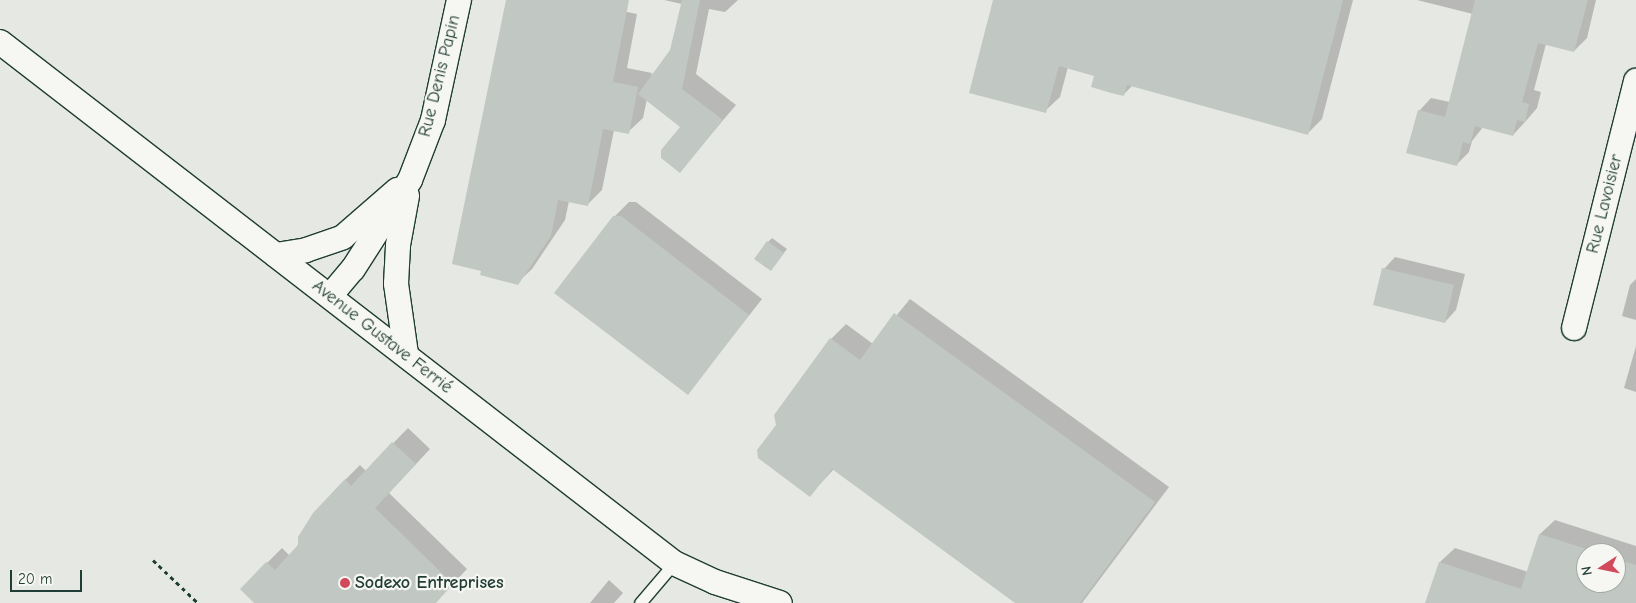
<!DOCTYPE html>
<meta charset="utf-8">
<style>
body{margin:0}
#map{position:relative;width:1636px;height:603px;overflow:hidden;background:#f6f6f2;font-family:"Comic Neue",sans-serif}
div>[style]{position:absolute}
.built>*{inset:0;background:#e6e8e4}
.shadow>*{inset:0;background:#0003}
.building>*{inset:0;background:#c1c8c3}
.path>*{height:3px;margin-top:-1.5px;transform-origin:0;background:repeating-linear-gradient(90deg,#1f3d34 0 4px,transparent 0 8px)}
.roads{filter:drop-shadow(1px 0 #1f3d34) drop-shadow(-1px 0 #1f3d34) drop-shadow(0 1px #1f3d34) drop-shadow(0 -1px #1f3d34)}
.service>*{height:11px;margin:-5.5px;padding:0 5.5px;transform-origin:5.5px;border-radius:5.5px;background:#f6f6f2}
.minor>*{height:24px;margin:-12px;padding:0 12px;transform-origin:12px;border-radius:12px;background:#f6f6f2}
.dots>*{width:14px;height:14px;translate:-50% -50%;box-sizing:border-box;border:2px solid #f6f6f2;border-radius:50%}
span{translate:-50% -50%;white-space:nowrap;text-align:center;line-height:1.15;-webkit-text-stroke:4.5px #f6f6f2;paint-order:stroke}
.street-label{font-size:18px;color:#1f3d34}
.poi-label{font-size:18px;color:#1f3d34;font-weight:700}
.left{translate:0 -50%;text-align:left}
.north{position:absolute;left:1576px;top:543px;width:50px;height:50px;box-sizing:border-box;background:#f6f6f2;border:1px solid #a0aca6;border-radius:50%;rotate:259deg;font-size:14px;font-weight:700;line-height:20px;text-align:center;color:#1f3d34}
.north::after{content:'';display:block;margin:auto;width:18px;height:22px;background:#d1495b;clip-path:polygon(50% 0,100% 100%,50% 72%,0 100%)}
.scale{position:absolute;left:10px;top:570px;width:72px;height:22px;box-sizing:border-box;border:2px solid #1f3d34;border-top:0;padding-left:6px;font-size:15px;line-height:18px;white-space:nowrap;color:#1f3d34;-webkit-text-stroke:4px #f6f6f2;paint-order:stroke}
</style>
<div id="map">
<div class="built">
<i style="clip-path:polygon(evenodd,0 0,1636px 0,1636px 603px,0 603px,0 0,1586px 553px,1616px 553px,1616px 583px,1586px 583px,1586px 553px)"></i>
</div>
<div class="shadow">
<i style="clip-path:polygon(507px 0,610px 0,608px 8px,637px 14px,627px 68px,652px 73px,651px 78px,671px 50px,682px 4px,664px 0,738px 0,725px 12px,709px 9px,696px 74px,736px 105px,680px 171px,682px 126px,647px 99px,643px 118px,628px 132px,614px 130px,602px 190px,587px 205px,569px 201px,565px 220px,532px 269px,517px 283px)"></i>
<i style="clip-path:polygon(995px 0,1353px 0,1322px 119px,1307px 134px,1133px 85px,1123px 95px,1096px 75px,1068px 67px,1060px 97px,1045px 111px)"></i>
<i style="clip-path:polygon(1417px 0,1596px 0,1587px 38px,1574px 51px,1546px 44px,1534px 90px,1541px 92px,1537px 108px,1525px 122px,1513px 135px,1483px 127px,1472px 141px,1469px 152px,1456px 165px,1419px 111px,1431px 98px,1450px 102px,1473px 14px)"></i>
<i style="clip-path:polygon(629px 202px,636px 202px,762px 299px,688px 393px,614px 217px)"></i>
<i style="clip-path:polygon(772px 238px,787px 249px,771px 270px,768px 242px)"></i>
<i style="clip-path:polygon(1395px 257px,1465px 274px,1456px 310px,1445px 322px,1384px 269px)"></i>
<i style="clip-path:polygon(1636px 279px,1636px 320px,1622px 316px,1630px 285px)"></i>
<i style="clip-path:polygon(910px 299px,1169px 487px,1082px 603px,1017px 603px,834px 469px,810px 495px,775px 415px,831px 339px,846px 324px,873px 344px)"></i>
<i style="clip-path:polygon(1636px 346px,1636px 392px,1624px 388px)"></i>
<i style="clip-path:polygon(408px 428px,430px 449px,389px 493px,467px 569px,435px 603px,256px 603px,241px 589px,282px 548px,290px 556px,345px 480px,360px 465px,366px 471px)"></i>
<i style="clip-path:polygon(evenodd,1555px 520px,1636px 546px,1636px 603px,1426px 603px,1440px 562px,1455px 548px,1528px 572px,1540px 534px,1555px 520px,1586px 553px,1616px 553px,1616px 583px,1586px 583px,1586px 553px)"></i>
<i style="clip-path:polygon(609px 580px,623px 593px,614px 603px,590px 603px)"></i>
</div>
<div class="building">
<i style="clip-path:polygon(506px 0,629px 0,613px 82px,638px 87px,629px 134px,603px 129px,588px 206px,558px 200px,551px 236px,518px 285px,480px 275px,481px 271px,452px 264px)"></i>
<i style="clip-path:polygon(682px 0,700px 0,682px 89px,723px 120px,680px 173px,661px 158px,661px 150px,680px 127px,638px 94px,670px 50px)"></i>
<i style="clip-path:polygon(993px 0,1343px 0,1308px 135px,1127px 85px,1124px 96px,1111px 93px,1091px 87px,1094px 76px,1059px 66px,1046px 113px,969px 93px)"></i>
<i style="clip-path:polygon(1475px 0,1588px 0,1574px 52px,1538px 43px,1522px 102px,1529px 104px,1525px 122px,1517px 120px,1513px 136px,1475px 126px,1470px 144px,1463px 142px,1457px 166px,1406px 153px,1418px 110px,1445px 117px)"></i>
<i style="clip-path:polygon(613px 216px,621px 216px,749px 315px,688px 395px,554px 293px)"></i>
<i style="clip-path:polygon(767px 241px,784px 253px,771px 271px,754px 259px)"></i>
<i style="clip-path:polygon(1382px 268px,1454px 285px,1445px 323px,1373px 305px)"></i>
<i style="clip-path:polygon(894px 313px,1155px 502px,1080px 603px,1015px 603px,832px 469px,810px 497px,758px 458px,757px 450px,776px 425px,774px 415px,830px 338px,860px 360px)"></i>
<i style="clip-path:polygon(392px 442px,416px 464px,375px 508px,453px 584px,436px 603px,254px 603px,240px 589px,266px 562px,275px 570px,298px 545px,298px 537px,313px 513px,345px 479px,351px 486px)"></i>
<i style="clip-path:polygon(1539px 534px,1599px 553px,1586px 553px,1586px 583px,1616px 583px,1616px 559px,1636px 565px,1636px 603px,1425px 603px,1439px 562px,1521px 589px)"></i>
</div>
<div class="path">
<i style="left:153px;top:560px;width:62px;rotate:43.7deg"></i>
</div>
<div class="roads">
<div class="service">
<i style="left:640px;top:603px;width:52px;rotate:-49.6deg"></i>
</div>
<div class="minor">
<i style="left:0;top:42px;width:852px;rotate:37.7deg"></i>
<i style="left:674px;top:563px;width:45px;rotate:24.9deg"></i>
<i style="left:715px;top:582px;width:68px;rotate:17.9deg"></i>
<i style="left:276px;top:255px;width:30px;rotate:-9deg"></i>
<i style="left:306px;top:250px;width:39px;rotate:-19deg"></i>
<i style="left:343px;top:237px;width:72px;rotate:-41deg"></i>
<i style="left:330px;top:296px;width:35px;rotate:-50deg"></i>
<i style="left:353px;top:269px;width:106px;rotate:-57.4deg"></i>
<i style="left:410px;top:180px;width:64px;rotate:-69deg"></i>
<i style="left:433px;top:120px;width:123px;rotate:-77.8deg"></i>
<i style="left:1574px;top:328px;width:255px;rotate:-75.9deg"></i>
<i style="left:406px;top:354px;width:71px;rotate:-98.1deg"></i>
<i style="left:396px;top:284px;width:39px;rotate:-87deg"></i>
<i style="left:398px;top:245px;width:50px;rotate:-79.6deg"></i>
</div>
</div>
<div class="dots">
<i style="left:345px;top:583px;background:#d1495b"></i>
</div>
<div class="street-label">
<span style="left:440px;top:76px;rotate:-76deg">Rue Denis Papin</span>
<span style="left:1605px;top:204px;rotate:-76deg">Rue Lavoisier</span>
<span style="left:382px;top:337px;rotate:38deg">Avenue Gustave Ferrié</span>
</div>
<div class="poi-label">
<span class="left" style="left:355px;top:583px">Sodexo Entreprises</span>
</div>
<div class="north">N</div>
<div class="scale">20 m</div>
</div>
